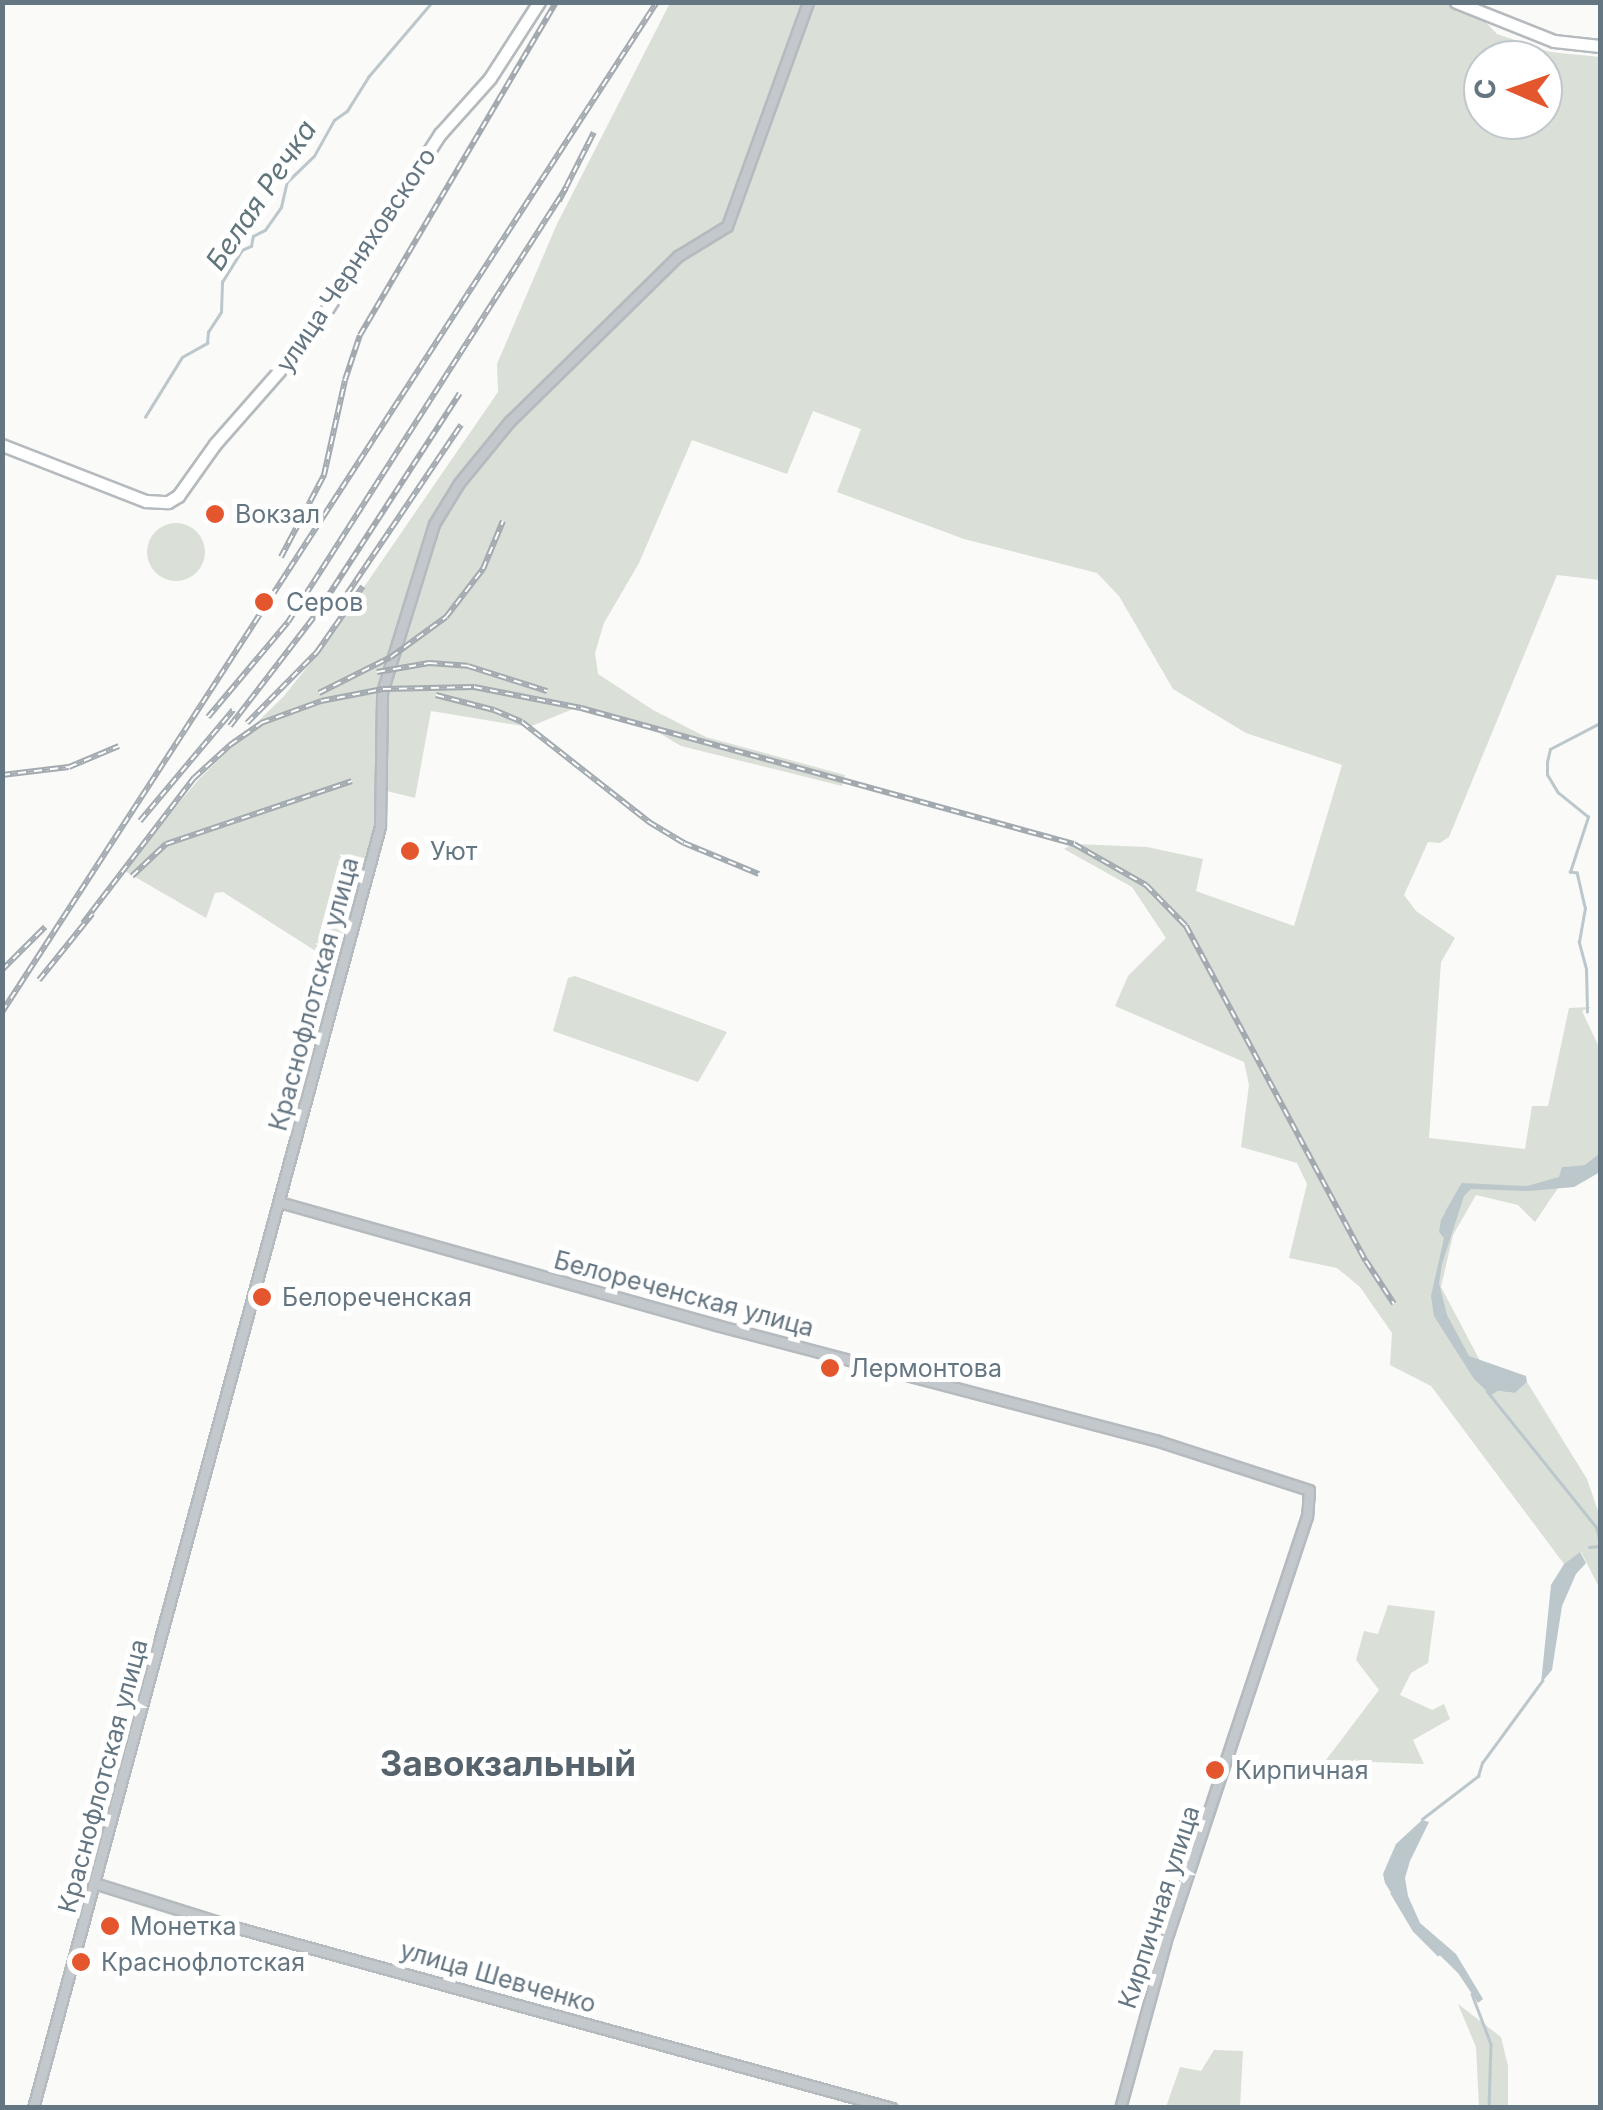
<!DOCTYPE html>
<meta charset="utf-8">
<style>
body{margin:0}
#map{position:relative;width:1603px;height:2110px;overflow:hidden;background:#fafaf8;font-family:Inter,sans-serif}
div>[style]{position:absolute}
.green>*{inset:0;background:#dadfd7}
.round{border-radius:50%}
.water>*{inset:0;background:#bbc7cb}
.stream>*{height:2.5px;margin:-1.25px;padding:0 1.25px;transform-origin:1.25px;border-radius:1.25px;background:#bbc7cb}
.roads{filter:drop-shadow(2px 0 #b5babe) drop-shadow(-2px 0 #b5babe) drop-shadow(0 2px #b5babe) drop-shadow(0 -2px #b5babe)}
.minor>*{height:9px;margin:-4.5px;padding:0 4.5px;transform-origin:4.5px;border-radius:4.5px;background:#c3c8cc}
.major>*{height:11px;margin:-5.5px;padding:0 5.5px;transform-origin:5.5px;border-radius:5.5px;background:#fff}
.rail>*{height:6px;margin-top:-3px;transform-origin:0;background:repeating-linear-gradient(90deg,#fff 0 8px,#a2aab0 0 16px);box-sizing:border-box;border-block:2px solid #a2aab0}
.dots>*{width:28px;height:28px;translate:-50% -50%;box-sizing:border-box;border:5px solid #fff;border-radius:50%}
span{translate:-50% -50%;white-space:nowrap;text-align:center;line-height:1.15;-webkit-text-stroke:10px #fff;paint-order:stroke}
.street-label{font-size:25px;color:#657683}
.poi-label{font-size:25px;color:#657683}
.left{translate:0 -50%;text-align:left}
.water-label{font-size:28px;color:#60757c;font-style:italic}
.district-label{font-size:35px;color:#57646e;font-weight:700}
.frame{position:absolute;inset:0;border:5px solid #657683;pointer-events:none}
.north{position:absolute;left:1463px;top:40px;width:100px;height:100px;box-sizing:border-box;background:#fff;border:2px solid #c1c8cd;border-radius:50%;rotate:272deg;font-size:28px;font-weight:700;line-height:40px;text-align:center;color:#657683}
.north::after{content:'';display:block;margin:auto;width:35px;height:45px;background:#e4572e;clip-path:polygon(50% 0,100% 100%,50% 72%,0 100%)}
</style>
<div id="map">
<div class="green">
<i style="clip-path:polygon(evenodd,670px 3px,1456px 3px,1477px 13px,1497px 34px,1550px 52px,1600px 57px,1600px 580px,1557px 575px,1449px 837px,1440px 843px,1428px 842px,1404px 895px,1416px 911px,1455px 938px,1441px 962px,1429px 1138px,1525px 1149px,1532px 1106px,1548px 1106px,1569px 1008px,1591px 1007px,1582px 1011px,1600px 1049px,1600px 1153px,1586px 1165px,1562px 1167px,1560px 1185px,1535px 1222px,1518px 1205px,1476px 1195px,1453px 1235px,1441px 1287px,1496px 1391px,1515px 1393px,1527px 1382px,1587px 1479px,1600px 1517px,1600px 1589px,1581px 1552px,1564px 1564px,1431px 1386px,1390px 1365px,1392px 1333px,1360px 1287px,1337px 1268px,1289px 1258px,1307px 1184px,1297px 1163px,1241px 1147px,1249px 1085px,1244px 1062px,1115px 1006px,1128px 976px,1166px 938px,1132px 887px,1064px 849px,1074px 844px,1147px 847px,1203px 859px,1196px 891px,1294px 926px,1342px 765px,1246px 733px,1173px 689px,1119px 596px,1097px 573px,964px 539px,837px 492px,861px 429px,813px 411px,787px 474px,692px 440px,639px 563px,604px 623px,595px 653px,598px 674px,653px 710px,706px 737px,845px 775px,842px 786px,681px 746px,659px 733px,578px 707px,529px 727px,431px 711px,415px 798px,379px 789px,375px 823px,336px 964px,223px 892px,215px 893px,206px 918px,123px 870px,199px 779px,284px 696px,320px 651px,498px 392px,497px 364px,557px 224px,670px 3px,1483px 60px,1543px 60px,1543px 120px,1483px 120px,1483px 60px)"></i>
<i class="round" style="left:147px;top:523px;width:58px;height:58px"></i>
<i style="clip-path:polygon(575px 976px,727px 1032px,698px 1082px,553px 1031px,568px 978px)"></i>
<i style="clip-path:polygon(1388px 1605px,1435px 1611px,1428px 1663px,1411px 1673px,1400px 1695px,1432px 1710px,1444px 1704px,1450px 1719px,1413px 1740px,1424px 1764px,1326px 1760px,1379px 1690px,1356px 1660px,1364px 1631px,1378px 1634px)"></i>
<i style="clip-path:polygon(1458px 2004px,1501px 2037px,1508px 2066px,1508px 2107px,1479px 2107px,1476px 2047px)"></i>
<i style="clip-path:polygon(1214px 2050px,1243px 2051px,1240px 2107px,1166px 2107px,1180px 2067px,1201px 2071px)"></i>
</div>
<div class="water">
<i style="clip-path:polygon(1600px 1153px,1600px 1172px,1574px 1187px,1529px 1191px,1471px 1189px,1464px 1196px,1442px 1264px,1439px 1283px,1447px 1315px,1469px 1356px,1526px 1376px,1527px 1382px,1515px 1393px,1498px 1391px,1491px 1395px,1474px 1379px,1434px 1316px,1431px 1296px,1444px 1238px,1439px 1232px,1441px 1220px,1462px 1183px,1527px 1186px,1559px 1177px,1562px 1167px,1585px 1165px)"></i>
<i style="clip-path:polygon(1580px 1552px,1586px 1563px,1576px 1574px,1562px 1606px,1552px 1670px,1541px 1683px,1551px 1585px,1564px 1564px)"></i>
<i style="clip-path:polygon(1422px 1820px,1429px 1822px,1410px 1861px,1405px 1878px,1408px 1896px,1420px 1923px,1456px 1954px,1483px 1999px,1478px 2003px,1458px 1973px,1414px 1930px,1385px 1883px,1383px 1874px,1396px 1844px)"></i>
</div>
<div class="stream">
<i style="left:145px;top:417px;width:70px;rotate:-58.3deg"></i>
<i style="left:182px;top:357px;width:29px;rotate:-29deg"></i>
<i style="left:207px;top:343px;width:11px;rotate:-85deg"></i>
<i style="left:208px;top:332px;width:24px;rotate:-57deg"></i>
<i style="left:221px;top:312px;width:30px;rotate:-88deg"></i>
<i style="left:222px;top:282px;width:38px;rotate:-58deg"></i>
<i style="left:242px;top:250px;width:10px;rotate:-24deg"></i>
<i style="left:251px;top:246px;width:10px;rotate:-79deg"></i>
<i style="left:253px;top:236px;width:13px;rotate:-27deg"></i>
<i style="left:265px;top:230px;width:28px;rotate:-55deg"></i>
<i style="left:281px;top:207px;width:26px;rotate:-77deg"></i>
<i style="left:287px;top:182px;width:37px;rotate:-44deg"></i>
<i style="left:314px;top:156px;width:41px;rotate:-60.9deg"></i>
<i style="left:334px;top:120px;width:16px;rotate:-35deg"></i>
<i style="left:347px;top:111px;width:40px;rotate:-58deg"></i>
<i style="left:368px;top:77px;width:99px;rotate:-49.5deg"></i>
<i style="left:1587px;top:1012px;width:43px;rotate:-91.3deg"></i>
<i style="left:1586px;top:969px;width:28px;rotate:-105deg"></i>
<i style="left:1579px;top:942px;width:34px;rotate:-80deg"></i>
<i style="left:1585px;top:909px;width:37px;rotate:-103deg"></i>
<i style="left:1577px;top:873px;width:7px;rotate:-172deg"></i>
<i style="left:1570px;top:872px;width:58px;rotate:-71.9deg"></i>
<i style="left:1588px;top:817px;width:38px;rotate:-141deg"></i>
<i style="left:1558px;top:793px;width:21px;rotate:-121deg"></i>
<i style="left:1547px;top:775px;width:13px;rotate:-90deg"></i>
<i style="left:1547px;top:762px;width:13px;rotate:-77deg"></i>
<i style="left:1550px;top:749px;width:56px;rotate:-27.5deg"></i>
<i style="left:1446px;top:1212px;width:32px;rotate:-60deg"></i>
<i style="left:1487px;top:1391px;width:176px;rotate:51.2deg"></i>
<i style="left:1597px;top:1528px;width:13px;rotate:77deg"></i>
<i style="left:1589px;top:1547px;width:11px;rotate:-5deg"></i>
<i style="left:1422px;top:1819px;width:71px;rotate:-37.5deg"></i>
<i style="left:1478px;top:1776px;width:14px;rotate:-73deg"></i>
<i style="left:1482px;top:1763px;width:102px;rotate:-53.8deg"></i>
<i style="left:1392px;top:1893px;width:43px;rotate:59.3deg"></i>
<i style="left:1414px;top:1930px;width:34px;rotate:45deg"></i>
<i style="left:1472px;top:1994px;width:53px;rotate:69.2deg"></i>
<i style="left:1491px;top:2044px;width:64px;rotate:91.8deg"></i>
</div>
<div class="roads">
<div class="minor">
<i style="left:279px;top:1202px;width:454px;rotate:15.7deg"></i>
<i style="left:716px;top:1325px;width:454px;rotate:14.7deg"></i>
<i style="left:1155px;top:1440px;width:162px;rotate:18deg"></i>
<i style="left:1309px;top:1490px;width:26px;rotate:94deg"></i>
<i style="left:1307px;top:1516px;width:440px;rotate:108.4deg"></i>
<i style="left:1168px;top:1933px;width:181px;rotate:105.3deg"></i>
<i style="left:94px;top:1883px;width:151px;rotate:17.4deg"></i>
<i style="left:238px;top:1928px;width:678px;rotate:15.39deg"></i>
<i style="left:33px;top:2108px;width:1328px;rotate:-74.85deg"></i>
<i style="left:380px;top:826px;width:134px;rotate:-89.1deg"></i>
<i style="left:382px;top:692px;width:176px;rotate:-72.8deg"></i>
<i style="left:434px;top:524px;width:48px;rotate:-58.6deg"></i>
<i style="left:459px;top:483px;width:79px;rotate:-50.7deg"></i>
<i style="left:509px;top:422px;width:237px;rotate:-44.5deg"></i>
<i style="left:678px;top:256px;width:57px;rotate:-31.5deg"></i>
<i style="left:727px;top:226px;width:238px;rotate:-70.1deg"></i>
</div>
<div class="major">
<i style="left:1456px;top:2px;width:105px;rotate:21.7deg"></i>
<i style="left:1554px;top:41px;width:46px;rotate:6.2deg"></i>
<i style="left:2px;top:445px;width:155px;rotate:21.3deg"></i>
<i style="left:146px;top:501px;width:22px;rotate:3deg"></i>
<i style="left:168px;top:502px;width:12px;rotate:-31deg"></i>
<i style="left:178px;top:496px;width:64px;rotate:-54.6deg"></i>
<i style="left:215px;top:444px;width:142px;rotate:-48.7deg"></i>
<i style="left:309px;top:337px;width:242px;rotate:-57.2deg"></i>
<i style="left:440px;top:134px;width:75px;rotate:-48.2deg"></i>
<i style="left:490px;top:78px;width:90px;rotate:-57.2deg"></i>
</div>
</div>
<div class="rail">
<i style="left:559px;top:201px;width:77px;rotate:-63.1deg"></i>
<i style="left:281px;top:557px;width:93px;rotate:-62.3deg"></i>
<i style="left:324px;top:475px;width:97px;rotate:-77.5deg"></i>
<i style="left:345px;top:380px;width:47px;rotate:-71.6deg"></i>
<i style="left:360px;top:335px;width:386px;rotate:-59.5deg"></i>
<i style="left:347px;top:594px;width:204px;rotate:-56deg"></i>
<i style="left:377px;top:672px;width:53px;rotate:-9.8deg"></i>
<i style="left:429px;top:663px;width:39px;rotate:4deg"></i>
<i style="left:468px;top:666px;width:83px;rotate:17.6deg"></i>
<i style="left:319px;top:693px;width:80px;rotate:-26.6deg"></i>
<i style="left:391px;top:657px;width:68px;rotate:-36deg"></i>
<i style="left:446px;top:617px;width:61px;rotate:-52.4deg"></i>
<i style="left:483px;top:569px;width:52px;rotate:-67.4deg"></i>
<i style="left:436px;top:695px;width:60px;rotate:14.5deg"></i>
<i style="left:494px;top:710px;width:30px;rotate:23deg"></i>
<i style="left:522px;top:722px;width:162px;rotate:38.2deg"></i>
<i style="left:649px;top:822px;width:41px;rotate:31deg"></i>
<i style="left:684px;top:843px;width:81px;rotate:22.5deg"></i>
<i style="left:208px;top:717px;width:124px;rotate:-49.9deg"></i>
<i style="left:288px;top:622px;width:515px;rotate:-57.36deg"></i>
<i style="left:247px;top:723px;width:100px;rotate:-45.4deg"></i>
<i style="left:317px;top:652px;width:80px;rotate:-55.1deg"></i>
<i style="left:230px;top:726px;width:143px;rotate:-52.4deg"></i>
<i style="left:317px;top:613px;width:262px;rotate:-57deg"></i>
<i style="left:2px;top:775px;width:67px;rotate:-6.8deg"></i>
<i style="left:69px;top:767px;width:54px;rotate:-22.8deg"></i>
<i style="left:140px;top:821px;width:145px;rotate:-50deg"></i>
<i style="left:132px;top:876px;width:47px;rotate:-43.3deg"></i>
<i style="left:166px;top:844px;width:196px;rotate:-18.7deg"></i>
<i style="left:83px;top:923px;width:183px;rotate:-52.6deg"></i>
<i style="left:194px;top:778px;width:49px;rotate:-42.5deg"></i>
<i style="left:230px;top:745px;width:38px;rotate:-35deg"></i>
<i style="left:261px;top:723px;width:64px;rotate:-20.1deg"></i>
<i style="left:321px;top:701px;width:63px;rotate:-11deg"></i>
<i style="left:383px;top:689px;width:91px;rotate:-1.3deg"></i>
<i style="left:474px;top:687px;width:109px;rotate:11.1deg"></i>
<i style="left:581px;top:708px;width:511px;rotate:15.42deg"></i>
<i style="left:1074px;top:844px;width:83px;rotate:29.7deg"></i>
<i style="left:1146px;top:885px;width:57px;rotate:45.7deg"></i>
<i style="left:1186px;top:926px;width:380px;rotate:61.8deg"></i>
<i style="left:1366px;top:1261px;width:51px;rotate:56.9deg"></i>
<i style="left:2px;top:970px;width:61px;rotate:-45deg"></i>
<i style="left:39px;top:980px;width:85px;rotate:-51.2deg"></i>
<i style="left:2px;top:1012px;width:1204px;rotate:-57.04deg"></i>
</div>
<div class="dots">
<i style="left:215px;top:514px;background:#e4572e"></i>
<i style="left:264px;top:602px;background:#e4572e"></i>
<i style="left:410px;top:851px;background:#e4572e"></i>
<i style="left:262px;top:1297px;background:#e4572e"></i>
<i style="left:830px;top:1368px;background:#e4572e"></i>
<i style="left:1215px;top:1770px;background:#e4572e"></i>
<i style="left:110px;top:1926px;background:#e4572e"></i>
<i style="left:81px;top:1962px;background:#e4572e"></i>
</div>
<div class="street-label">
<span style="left:356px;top:260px;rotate:-56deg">улица Черняховского</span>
<span style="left:314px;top:994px;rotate:-75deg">Краснофлотская улица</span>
<span style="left:684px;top:1294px;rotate:15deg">Белореченская улица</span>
<span style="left:103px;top:1776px;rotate:-75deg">Краснофлотская улица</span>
<span style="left:1159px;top:1907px;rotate:-72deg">Кирпичная улица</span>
<span style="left:498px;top:1977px;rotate:16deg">улица Шевченко</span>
</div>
<div class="poi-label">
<span class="left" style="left:235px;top:514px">Вокзал</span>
<span class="left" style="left:286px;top:602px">Серов</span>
<span class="left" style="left:430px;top:851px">Уют</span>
<span class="left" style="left:282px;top:1297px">Белореченская</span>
<span class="left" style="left:850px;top:1368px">Лермонтова</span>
<span class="left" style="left:1235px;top:1770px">Кирпичная</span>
<span class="left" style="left:130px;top:1926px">Монетка</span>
<span class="left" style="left:101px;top:1962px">Краснофлотская</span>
</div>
<div class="water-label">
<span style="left:261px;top:195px;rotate:-56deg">Белая Речка</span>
</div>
<div class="district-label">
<span style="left:508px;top:1763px">Завокзальный</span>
</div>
<div class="frame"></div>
<div class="north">С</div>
</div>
